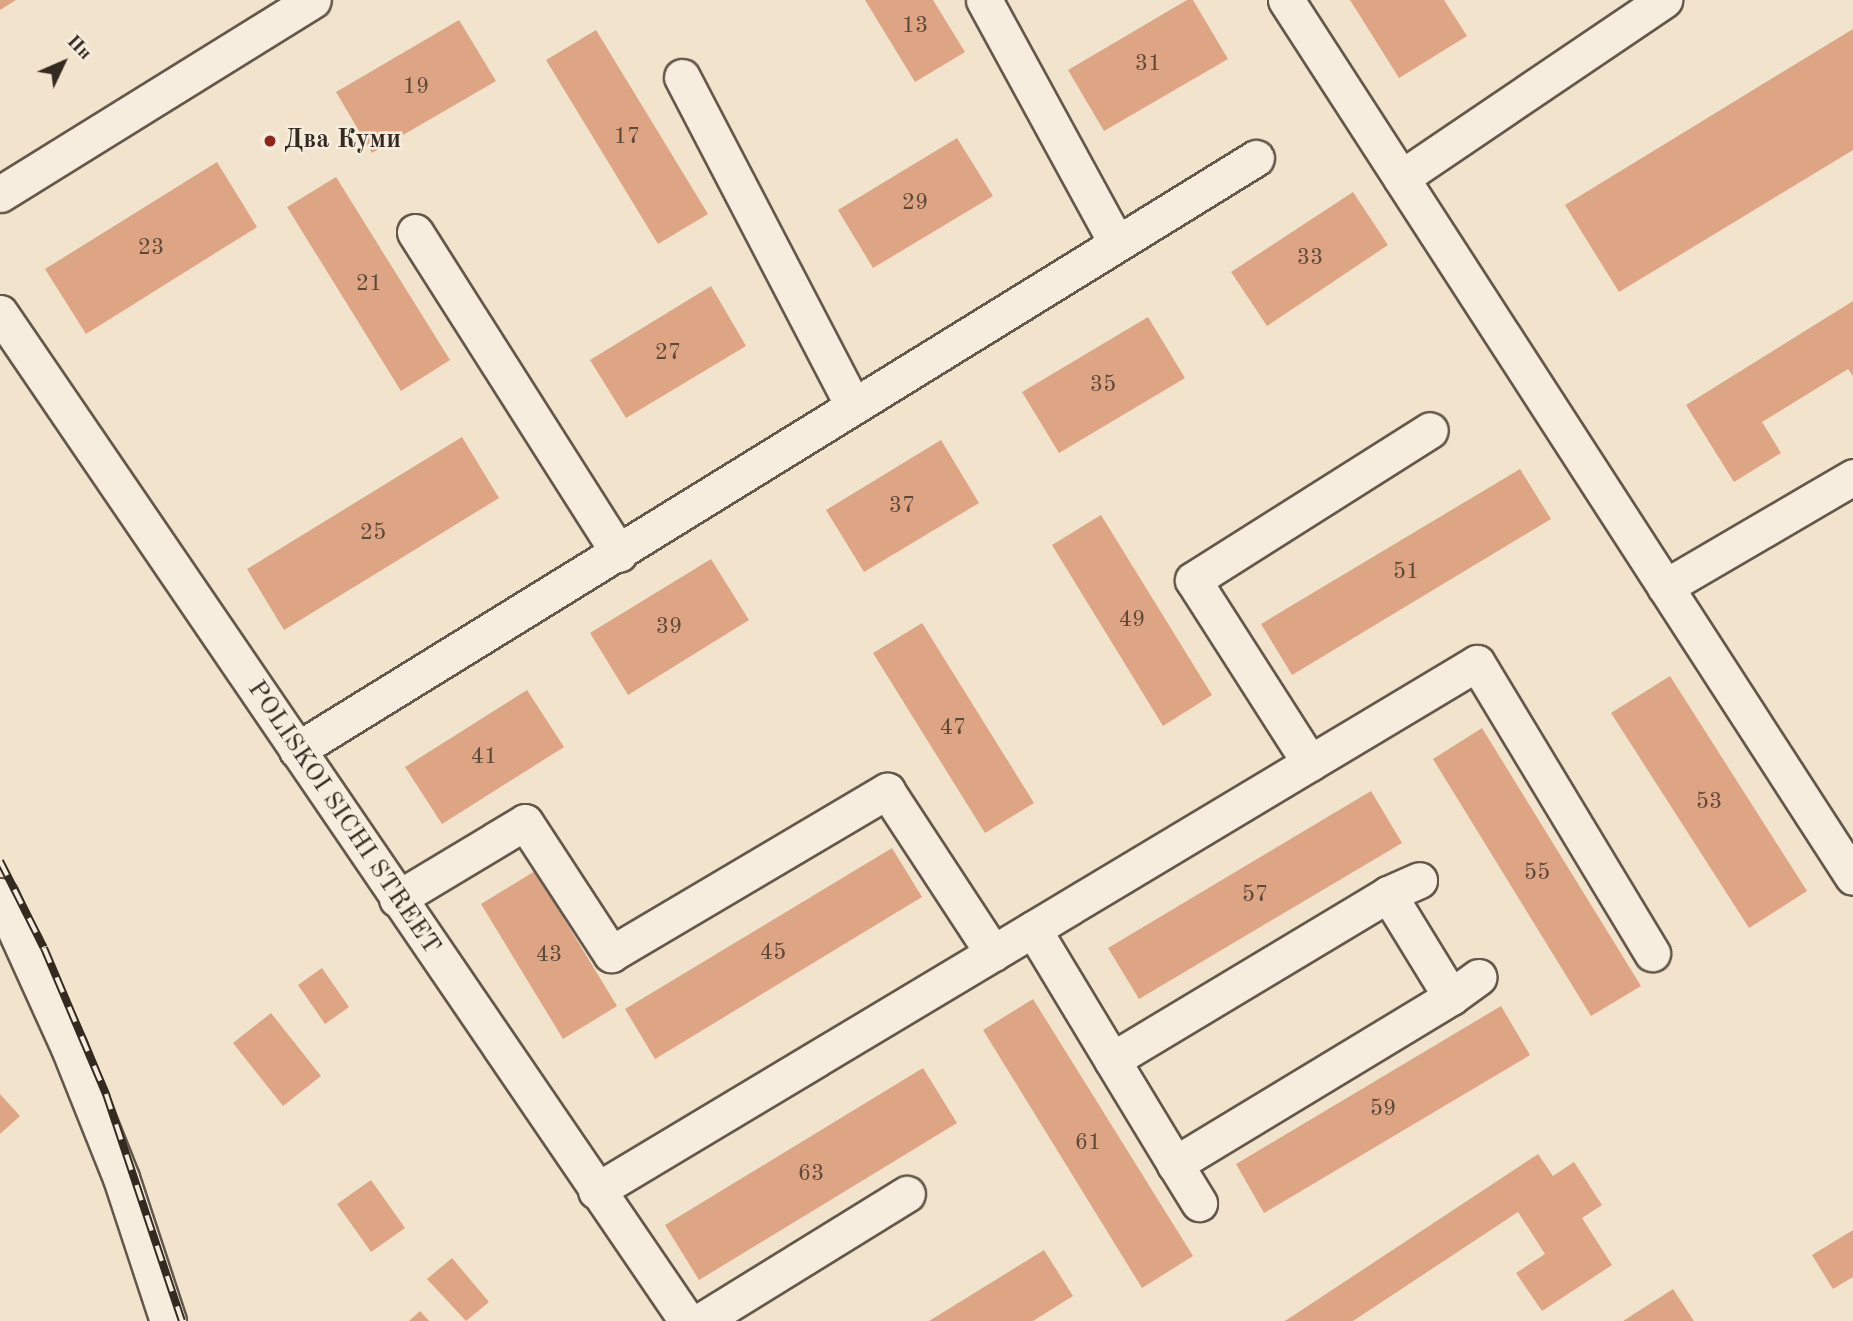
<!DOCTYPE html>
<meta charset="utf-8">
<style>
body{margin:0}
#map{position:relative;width:1853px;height:1321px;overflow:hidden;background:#f2e4cc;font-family:"Old Standard TT",serif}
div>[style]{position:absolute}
.building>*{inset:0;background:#dea585}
.roads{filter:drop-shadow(2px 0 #64584b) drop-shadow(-2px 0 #64584b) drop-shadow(0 2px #64584b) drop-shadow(0 -2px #64584b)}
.minor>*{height:35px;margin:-17.5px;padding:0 17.5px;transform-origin:17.5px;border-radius:17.5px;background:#f7edde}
.rail>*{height:8px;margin-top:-4px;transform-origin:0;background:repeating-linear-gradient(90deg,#f7edde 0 16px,#342a20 0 32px);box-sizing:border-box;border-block:2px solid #342a20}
.dots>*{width:19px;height:19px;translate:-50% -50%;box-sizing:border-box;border:4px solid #f7edde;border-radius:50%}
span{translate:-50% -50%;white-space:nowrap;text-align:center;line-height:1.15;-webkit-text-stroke:5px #f7edde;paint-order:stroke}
.number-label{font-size:23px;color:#5e4939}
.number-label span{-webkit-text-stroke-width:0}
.poi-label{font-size:26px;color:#342a20;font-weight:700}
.left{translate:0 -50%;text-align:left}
.street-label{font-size:26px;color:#342a20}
.north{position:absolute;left:28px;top:28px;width:70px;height:70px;-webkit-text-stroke:5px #f7edde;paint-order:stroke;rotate:46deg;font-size:19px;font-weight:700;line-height:28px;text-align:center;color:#342a20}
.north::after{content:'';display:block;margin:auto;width:24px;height:32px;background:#342a20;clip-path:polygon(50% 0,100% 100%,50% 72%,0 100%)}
</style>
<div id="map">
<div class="building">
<i style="clip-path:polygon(0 0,16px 0,0 10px)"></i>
<i style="clip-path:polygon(865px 0,933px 0,965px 52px,915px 82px)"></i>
<i style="clip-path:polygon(1187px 0,1193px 0,1228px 59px,1104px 131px,1068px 70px)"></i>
<i style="clip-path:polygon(1350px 0,1444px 0,1467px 36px,1399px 78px)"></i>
<i style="clip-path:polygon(459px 20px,496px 81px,372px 153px,336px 92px)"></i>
<i style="clip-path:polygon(1853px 29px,1853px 150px,1619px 292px,1565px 205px)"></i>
<i style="clip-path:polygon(596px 30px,708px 214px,658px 244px,546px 60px)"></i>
<i style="clip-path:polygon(957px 138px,993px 196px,873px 268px,838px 210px)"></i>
<i style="clip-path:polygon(217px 162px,257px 227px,86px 334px,45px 269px)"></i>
<i style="clip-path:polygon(336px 177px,450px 360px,401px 391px,287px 207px)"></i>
<i style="clip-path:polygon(1353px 192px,1388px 245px,1267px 326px,1231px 272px)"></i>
<i style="clip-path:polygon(711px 286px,746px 346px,626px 418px,590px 360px)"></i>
<i style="clip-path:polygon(1853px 301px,1853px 376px,1848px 369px,1762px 422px,1781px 453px,1734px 482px,1686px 405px)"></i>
<i style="clip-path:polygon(1148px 317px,1185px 378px,1059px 453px,1022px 392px)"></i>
<i style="clip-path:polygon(462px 437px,499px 498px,284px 630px,247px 569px)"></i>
<i style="clip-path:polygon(941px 440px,979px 503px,864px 572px,826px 510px)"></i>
<i style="clip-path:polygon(1520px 469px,1551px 519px,1292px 675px,1261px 624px)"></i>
<i style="clip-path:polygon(1101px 515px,1212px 695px,1163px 726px,1052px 545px)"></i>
<i style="clip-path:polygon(711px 559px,749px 620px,628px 695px,590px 633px)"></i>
<i style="clip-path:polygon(922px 623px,1034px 803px,985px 833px,873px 653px)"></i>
<i style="clip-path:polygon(1670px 676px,1807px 891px,1749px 928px,1611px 713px)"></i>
<i style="clip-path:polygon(527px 690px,564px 747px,442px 824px,405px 767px)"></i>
<i style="clip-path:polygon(1482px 728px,1641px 986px,1591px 1016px,1433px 759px)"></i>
<i style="clip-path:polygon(1371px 791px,1402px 843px,1139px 999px,1108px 948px)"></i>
<i style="clip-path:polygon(892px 848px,922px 897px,655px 1059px,625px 1009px)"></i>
<i style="clip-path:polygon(535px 871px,617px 1006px,563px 1039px,481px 904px)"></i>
<i style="clip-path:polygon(322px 968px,349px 1007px,325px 1024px,298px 985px)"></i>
<i style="clip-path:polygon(1033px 999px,1193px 1256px,1142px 1288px,983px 1030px)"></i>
<i style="clip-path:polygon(1501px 1006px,1530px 1055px,1264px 1213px,1236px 1164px)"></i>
<i style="clip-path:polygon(271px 1013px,321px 1076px,283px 1106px,233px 1043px)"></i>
<i style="clip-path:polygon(923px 1068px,957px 1123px,699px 1280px,665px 1225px)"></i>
<i style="clip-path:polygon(0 1094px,20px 1116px,0 1134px)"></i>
<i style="clip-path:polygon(1538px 1154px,1553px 1176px,1574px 1162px,1602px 1205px,1582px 1218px,1612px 1265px,1542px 1311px,1516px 1273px,1545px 1254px,1518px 1212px,1353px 1321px,1285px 1321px)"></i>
<i style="clip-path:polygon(371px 1180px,405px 1228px,371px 1252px,337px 1204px)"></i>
<i style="clip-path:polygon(1853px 1230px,1853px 1277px,1833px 1289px,1812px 1255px)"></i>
<i style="clip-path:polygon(1044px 1250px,1073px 1296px,1033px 1321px,929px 1321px)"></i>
<i style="clip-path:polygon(452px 1258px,489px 1302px,466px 1321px,427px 1279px)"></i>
<i style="clip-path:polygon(1673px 1289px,1694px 1321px,1623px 1321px)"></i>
<i style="clip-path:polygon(420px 1311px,429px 1321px,409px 1321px)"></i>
</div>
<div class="roads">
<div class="minor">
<i style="left:984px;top:0;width:276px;rotate:61.4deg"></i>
<i style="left:1286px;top:0;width:1044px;rotate:57.12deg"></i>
<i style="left:682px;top:77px;width:371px;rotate:62.5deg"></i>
<i style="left:1401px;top:178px;width:318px;rotate:-34.1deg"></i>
<i style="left:0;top:194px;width:368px;rotate:-31.8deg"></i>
<i style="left:415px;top:232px;width:381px;rotate:57.6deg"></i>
<i style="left:0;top:313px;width:1220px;rotate:55.72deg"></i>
<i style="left:1665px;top:587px;width:218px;rotate:-30.3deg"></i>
<i style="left:297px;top:750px;width:1127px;rotate:-31.69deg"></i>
<i style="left:1310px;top:763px;width:217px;rotate:-122.6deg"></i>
<i style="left:1193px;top:580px;width:280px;rotate:-32.3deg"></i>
<i style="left:1388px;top:894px;width:34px;rotate:-24deg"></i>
<i style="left:0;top:896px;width:167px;rotate:65.6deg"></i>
<i style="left:69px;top:1048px;width:140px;rotate:68.2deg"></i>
<i style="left:121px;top:1178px;width:151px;rotate:71.8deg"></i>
<i style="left:397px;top:899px;width:149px;rotate:-31deg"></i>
<i style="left:525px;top:822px;width:158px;rotate:56.9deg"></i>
<i style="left:611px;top:954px;width:321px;rotate:-30.6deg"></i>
<i style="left:887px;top:791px;width:194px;rotate:56.8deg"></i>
<i style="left:1033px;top:929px;width:153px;rotate:58.9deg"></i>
<i style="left:1112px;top:1060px;width:322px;rotate:-31deg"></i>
<i style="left:1388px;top:894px;width:121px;rotate:58.5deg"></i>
<i style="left:1451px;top:997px;width:323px;rotate:148.8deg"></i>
<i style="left:1175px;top:1164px;width:122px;rotate:-121.2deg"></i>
<i style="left:1451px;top:997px;width:34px;rotate:-36deg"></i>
<i style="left:1175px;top:1164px;width:46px;rotate:58.4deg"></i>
<i style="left:596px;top:1191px;width:1027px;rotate:-30.94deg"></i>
<i style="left:1477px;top:663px;width:339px;rotate:58.9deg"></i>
<i style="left:701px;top:1321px;width:242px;rotate:-31.7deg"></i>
</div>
</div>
<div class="rail">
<i style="left:0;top:861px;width:97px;rotate:63.2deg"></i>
<i style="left:44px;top:948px;width:159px;rotate:67deg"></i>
<i style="left:106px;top:1094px;width:239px;rotate:71.5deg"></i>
</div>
<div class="dots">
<i style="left:270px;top:141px;background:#8f2418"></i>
</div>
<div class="number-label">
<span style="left:915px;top:26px">13</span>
<span style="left:1148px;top:64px">31</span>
<span style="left:416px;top:87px">19</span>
<span style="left:627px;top:137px">17</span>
<span style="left:915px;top:203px">29</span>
<span style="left:151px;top:248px">23</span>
<span style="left:1310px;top:258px">33</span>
<span style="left:369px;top:284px">21</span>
<span style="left:668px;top:353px">27</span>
<span style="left:1103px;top:385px">35</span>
<span style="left:902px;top:506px">37</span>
<span style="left:373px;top:533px">25</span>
<span style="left:1406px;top:572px">51</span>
<span style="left:1132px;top:620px">49</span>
<span style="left:669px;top:627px">39</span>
<span style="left:953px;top:728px">47</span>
<span style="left:484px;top:757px">41</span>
<span style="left:1709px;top:802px">53</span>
<span style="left:1537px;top:873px">55</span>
<span style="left:1255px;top:895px">57</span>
<span style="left:773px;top:953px">45</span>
<span style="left:549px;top:955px">43</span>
<span style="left:1383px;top:1109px">59</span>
<span style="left:1088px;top:1143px">61</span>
<span style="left:811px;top:1174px">63</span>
</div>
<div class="poi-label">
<span class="left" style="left:284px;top:141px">Два Куми</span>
</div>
<div class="street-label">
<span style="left:343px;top:818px;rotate:56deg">POLISKOI SICHI STREET</span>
</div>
<div class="north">Пн</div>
</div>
